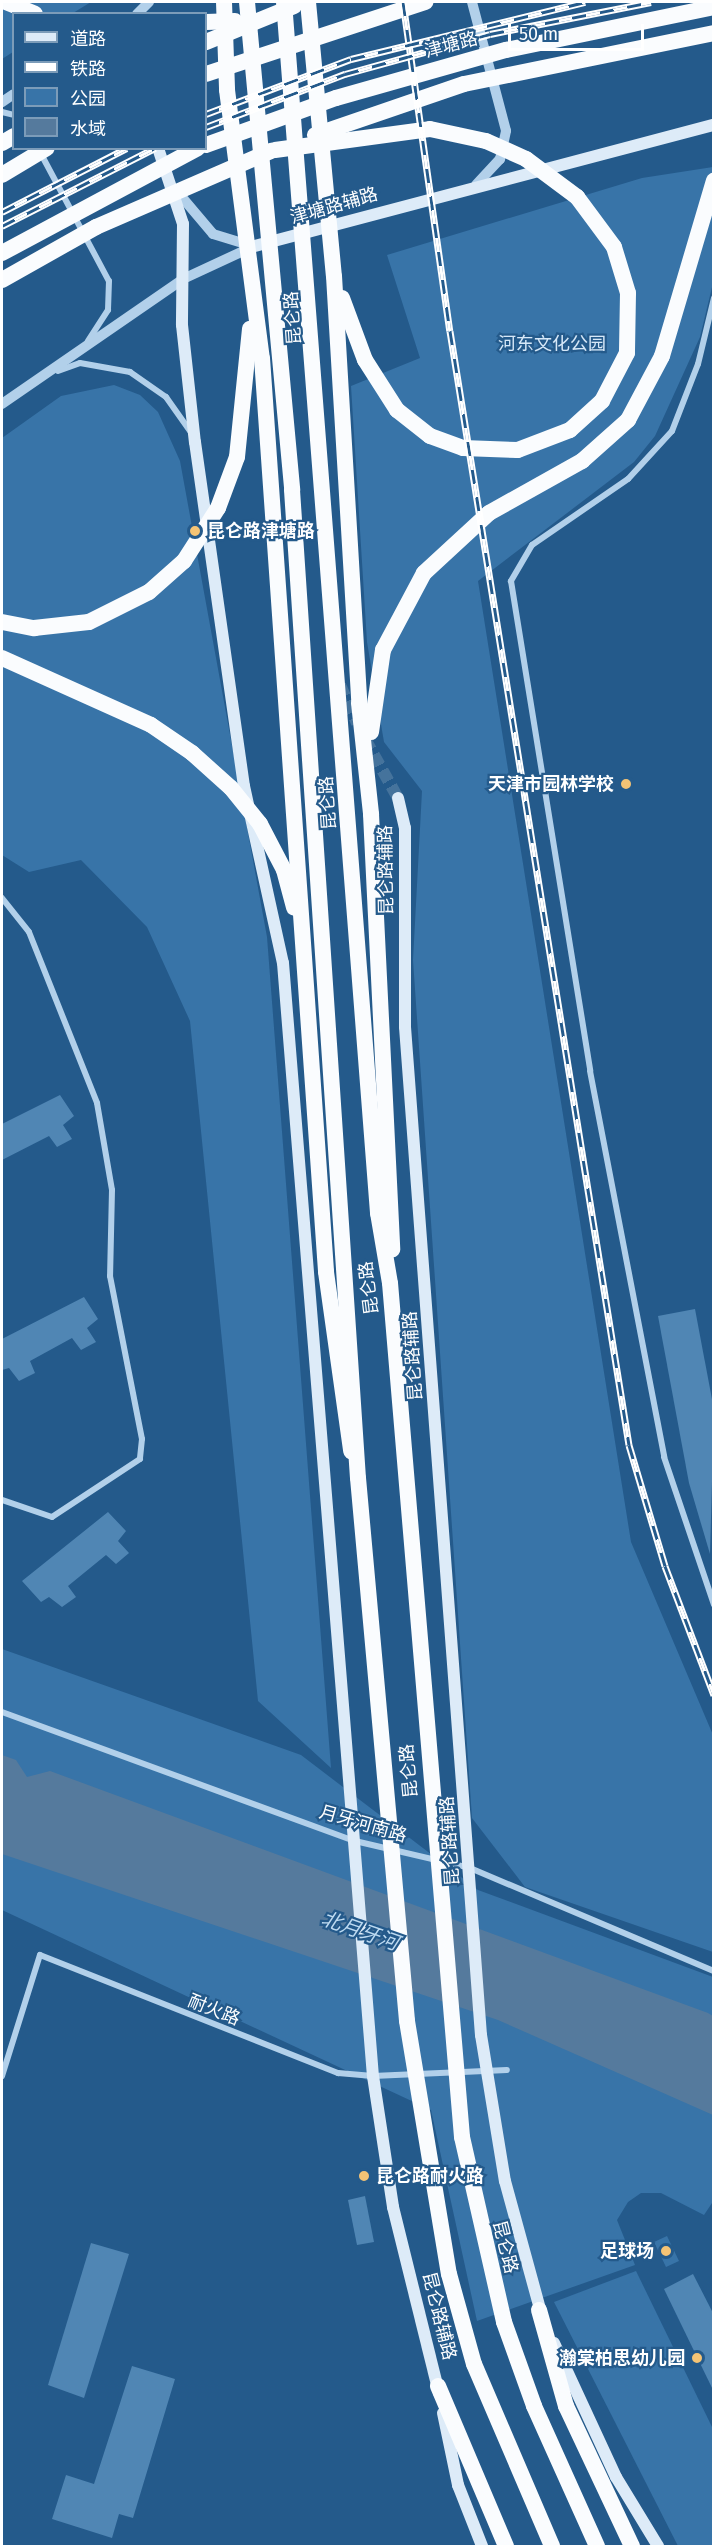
<!DOCTYPE html>
<meta charset="utf-8">
<style>
body{margin:0}
#map{position:relative;width:715px;height:2548px;overflow:hidden;background:#245a8b;font-family:"Fira Sans","Noto Sans SC",sans-serif}
div>[style]{position:absolute}
.green>*{inset:0;background:#3874a8}
.water>*{inset:0;background:#557a9d}
.building>*{inset:0;background:#5086b4}
.secondary-tunnel>*{height:12px;margin-top:-6px;transform-origin:0;background:repeating-linear-gradient(90deg,#45739c 0 12px,transparent 0 18px)}
.minor>*{height:6px;margin:-3px;padding:0 3px;transform-origin:3px;border-radius:3px;background:#b2d0ea}
.tertiary>*{height:10px;margin:-5px;padding:0 5px;transform-origin:5px;border-radius:5px;background:#b2d0ea}
.secondary>*{height:12px;margin:-6px;padding:0 6px;transform-origin:6px;border-radius:6px;background:#ddebf8}
.trunk>*{height:16px;margin:-8px;padding:0 8px;transform-origin:8px;border-radius:8px;background:#fafcfe}
.rail>*{height:7px;margin-top:-3.5px;transform-origin:0;background:repeating-linear-gradient(90deg,#245a8b 0 14px,#fff 0 28px);box-sizing:border-box;border-block:2px solid #fff}
.dots>*{width:16px;height:16px;translate:-50% -50%;box-sizing:border-box;border:3px solid #245a8b;border-radius:50%}
span{translate:-50% -50%;white-space:nowrap;text-align:center;line-height:1.15;-webkit-text-stroke:4.5px #245a8b;paint-order:stroke}
.street-label{font-size:18px;color:#fff}
.park-label{font-size:18px;color:#d6e8f8}
.poi-label{font-size:18px;color:#fff;font-weight:700}
.left{translate:0 -50%;text-align:left}
.right{translate:-100% -50%;text-align:right}
.water-label{font-size:20px;color:#bddaf1;font-style:italic}
.frame{position:absolute;inset:0;border:3px solid #fff;pointer-events:none}
.legend{position:absolute;left:12px;top:12px;width:195px;height:138px;box-sizing:border-box;background:#245a8b;border:2px solid #7c9cb9;margin:0;padding:8px 10px;list-style:none;font-size:18px;color:#fff}
.legend li{display:flex;align-items:center;gap:12px;height:30px}
.legend b{width:30px;border:2px solid #7c9cb9}
.scale{position:absolute;left:508px;top:24px;width:136px;height:27px;box-sizing:border-box;border:3px solid #fff;border-top:0;padding-left:8px;font-size:18px;line-height:21px;white-space:nowrap;color:#fff;-webkit-text-stroke:4px #245a8b;paint-order:stroke}
</style>
<div id="map">
<div class="green">
<i style="clip-path:polygon(2px 2px,91px 2px,73px 13px,14px 14px,13px 52px,2px 59px)"></i>
<i style="clip-path:polygon(713px 167px,713px 283px,700px 337px,655px 436px,634px 462px,478px 581px,631px 1542px,713px 1735px,713px 1952px,525px 1887px,472px 1818px,413px 960px,422px 791px,384px 742px,367px 642px,351px 386px,420px 358px,387px 255px,642px 178px)"></i>
<i style="clip-path:polygon(114px 385px,140px 395px,158px 412px,180px 461px,267px 937px,331px 1768px,258px 1701px,190px 1021px,147px 927px,81px 860px,29px 872px,2px 855px,2px 438px,61px 396px)"></i>
<i style="clip-path:polygon(2px 1649px,301px 1755px,478px 1890px,713px 1977px,714px 2200px,704px 2215px,661px 2193px,641px 2193px,628px 2202px,617px 2220px,635px 2265px,477px 2321px,431px 2110px,2px 1910px)"></i>
<i style="clip-path:polygon(667px 2236px,679px 2261px,666px 2267px,654px 2242px)"></i>
<i style="clip-path:polygon(636px 2271px,713px 2429px,713px 2546px,678px 2546px,554px 2302px)"></i>
</div>
<div class="water">
<i style="clip-path:polygon(2px 1755px,16px 1760px,27px 1777px,50px 1771px,708px 2013px,713px 2016px,713px 2115px,498px 2020px,2px 1854px)"></i>
</div>
<div class="building">
<i style="clip-path:polygon(60px 1095px,74px 1116px,63px 1125px,72px 1139px,57px 1147px,49px 1136px,2px 1160px,2px 1124px)"></i>
<i style="clip-path:polygon(84px 1297px,98px 1319px,87px 1328px,96px 1342px,81px 1350px,72px 1338px,30px 1361px,35px 1373px,19px 1381px,9px 1368px,2px 1370px,2px 1339px)"></i>
<i style="clip-path:polygon(695px 1309px,714px 1410px,710px 1554px,689px 1483px,658px 1316px)"></i>
<i style="clip-path:polygon(108px 1512px,126px 1531px,118px 1541px,129px 1553px,116px 1564px,106px 1555px,68px 1586px,76px 1597px,62px 1607px,49px 1597px,41px 1602px,22px 1581px)"></i>
<i style="clip-path:polygon(365px 2196px,374px 2242px,357px 2245px,348px 2200px)"></i>
<i style="clip-path:polygon(91px 2243px,129px 2254px,84px 2398px,48px 2385px)"></i>
<i style="clip-path:polygon(693px 2274px,714px 2315px,714px 2392px,664px 2289px)"></i>
<i style="clip-path:polygon(132px 2366px,175px 2379px,133px 2518px,119px 2514px,112px 2538px,52px 2519px,66px 2475px,94px 2484px)"></i>
</div>
<div class="secondary-tunnel">
<i style="left:340px;top:685px;width:42px;rotate:65.9deg"></i>
<i style="left:365px;top:739px;width:68px;rotate:60.8deg"></i>
</div>
<div class="minor">
<i style="left:2px;top:112px;width:12px;rotate:14deg"></i>
<i style="left:40px;top:152px;width:146px;rotate:61.9deg"></i>
<i style="left:109px;top:281px;width:29px;rotate:92deg"></i>
<i style="left:108px;top:310px;width:37px;rotate:123deg"></i>
<i style="left:714px;top:298px;width:68px;rotate:103.6deg"></i>
<i style="left:698px;top:364px;width:72px;rotate:111.2deg"></i>
<i style="left:672px;top:431px;width:65px;rotate:132.5deg"></i>
<i style="left:628px;top:479px;width:116px;rotate:145.5deg"></i>
<i style="left:532px;top:545px;width:42px;rotate:120.3deg"></i>
<i style="left:511px;top:581px;width:496px;rotate:80.8deg"></i>
<i style="left:590px;top:1071px;width:393px;rotate:79.1deg"></i>
<i style="left:664px;top:1457px;width:156px;rotate:71.3deg"></i>
<i style="left:58px;top:371px;width:23px;rotate:-20deg"></i>
<i style="left:80px;top:363px;width:51px;rotate:10.2deg"></i>
<i style="left:130px;top:372px;width:44px;rotate:34.8deg"></i>
<i style="left:166px;top:397px;width:42px;rotate:54.8deg"></i>
<i style="left:2px;top:898px;width:43px;rotate:51.5deg"></i>
<i style="left:29px;top:932px;width:184px;rotate:68.3deg"></i>
<i style="left:97px;top:1103px;width:88px;rotate:80.2deg"></i>
<i style="left:112px;top:1190px;width:86px;rotate:91.3deg"></i>
<i style="left:110px;top:1276px;width:166px;rotate:78.9deg"></i>
<i style="left:142px;top:1439px;width:20px;rotate:96deg"></i>
<i style="left:140px;top:1459px;width:105px;rotate:146.6deg"></i>
<i style="left:52px;top:1517px;width:53px;rotate:-161.2deg"></i>
<i style="left:2px;top:1712px;width:376px;rotate:20.1deg"></i>
<i style="left:355px;top:1841px;width:118px;rotate:13.2deg"></i>
<i style="left:470px;top:1868px;width:265px;rotate:22.9deg"></i>
<i style="left:2px;top:2076px;width:127px;rotate:-72.6deg"></i>
<i style="left:40px;top:1955px;width:321px;rotate:21.6deg"></i>
<i style="left:338px;top:2073px;width:35px;rotate:5deg"></i>
<i style="left:373px;top:2076px;width:134px;rotate:-2.6deg"></i>
</div>
<div class="tertiary">
<i style="left:472px;top:2px;width:133px;rotate:75.2deg"></i>
<i style="left:506px;top:131px;width:29px;rotate:102deg"></i>
<i style="left:500px;top:159px;width:35px;rotate:133deg"></i>
<i style="left:137px;top:14px;width:17px;rotate:-45deg"></i>
<i style="left:2px;top:102px;width:14px;rotate:-34deg"></i>
<i style="left:175px;top:189px;width:59px;rotate:49.8deg"></i>
<i style="left:213px;top:234px;width:41px;rotate:17.1deg"></i>
<i style="left:2px;top:404px;width:220px;rotate:-34.6deg"></i>
<i style="left:183px;top:279px;width:76px;rotate:-24.9deg"></i>
</div>
<div class="secondary">
<i style="left:158px;top:148px;width:80px;rotate:71.8deg"></i>
<i style="left:183px;top:224px;width:101px;rotate:90.6deg"></i>
<i style="left:182px;top:325px;width:118px;rotate:83.7deg"></i>
<i style="left:195px;top:442px;width:347px;rotate:81.9deg"></i>
<i style="left:244px;top:786px;width:181px;rotate:77.6deg"></i>
<i style="left:283px;top:963px;width:1117px;rotate:85.38deg"></i>
<i style="left:373px;top:2076px;width:133px;rotate:81.3deg"></i>
<i style="left:393px;top:2207px;width:192px;rotate:76.1deg"></i>
<i style="left:255px;top:246px;width:475px;rotate:-14.8deg"></i>
<i style="left:398px;top:798px;width:31px;rotate:77deg"></i>
<i style="left:405px;top:828px;width:199px;rotate:90deg"></i>
<i style="left:405px;top:1027px;width:1011px;rotate:85.69deg"></i>
<i style="left:481px;top:2035px;width:148px;rotate:80.7deg"></i>
<i style="left:505px;top:2181px;width:140px;rotate:74.7deg"></i>
<i style="left:554px;top:2343px;width:148px;rotate:65.2deg"></i>
<i style="left:616px;top:2477px;width:81px;rotate:58.7deg"></i>
<i style="left:443px;top:2413px;width:74px;rotate:78.2deg"></i>
<i style="left:458px;top:2485px;width:66px;rotate:68.5deg"></i>
</div>
<div class="trunk">
<i style="left:6px;top:2px;width:31px;rotate:22deg"></i>
<i style="left:224px;top:2px;width:88px;rotate:88deg"></i>
<i style="left:227px;top:90px;width:270px;rotate:82.6deg"></i>
<i style="left:262px;top:358px;width:916px;rotate:85.99deg"></i>
<i style="left:326px;top:1272px;width:181px;rotate:82deg"></i>
<i style="left:247px;top:2px;width:490px;rotate:84.7deg"></i>
<i style="left:292px;top:490px;width:990px;rotate:86.18deg"></i>
<i style="left:358px;top:1478px;width:545px;rotate:84.84deg"></i>
<i style="left:407px;top:2021px;width:256px;rotate:80.6deg"></i>
<i style="left:449px;top:2274px;width:93px;rotate:74.5deg"></i>
<i style="left:474px;top:2364px;width:198px;rotate:66.8deg"></i>
<i style="left:284px;top:2px;width:1215px;rotate:85.56deg"></i>
<i style="left:378px;top:1213px;width:71px;rotate:80.3deg"></i>
<i style="left:390px;top:1283px;width:857px;rotate:85.18deg"></i>
<i style="left:462px;top:2137px;width:190px;rotate:77.2deg"></i>
<i style="left:504px;top:2322px;width:89px;rotate:70.3deg"></i>
<i style="left:534px;top:2406px;width:154px;rotate:65.8deg"></i>
<i style="left:308px;top:2px;width:275px;rotate:84.6deg"></i>
<i style="left:334px;top:276px;width:428px;rotate:86.6deg"></i>
<i style="left:359px;top:703px;width:112px;rotate:83.8deg"></i>
<i style="left:371px;top:814px;width:436px;rotate:87.2deg"></i>
<i style="left:206px;top:22px;width:29px;rotate:-2deg"></i>
<i style="left:206px;top:42px;width:95px;rotate:-22.2deg"></i>
<i style="left:206px;top:74px;width:231px;rotate:-18.2deg"></i>
<i style="left:315px;top:135px;width:157px;rotate:-18.9deg"></i>
<i style="left:464px;top:84px;width:255px;rotate:-11.5deg"></i>
<i style="left:2px;top:143px;width:14px;rotate:-30deg"></i>
<i style="left:206px;top:145px;width:138px;rotate:-19.9deg"></i>
<i style="left:336px;top:98px;width:177px;rotate:-15.8deg"></i>
<i style="left:506px;top:50px;width:212px;rotate:-11.7deg"></i>
<i style="left:275px;top:150px;width:156px;rotate:-7.7deg"></i>
<i style="left:430px;top:129px;width:57px;rotate:12.1deg"></i>
<i style="left:486px;top:141px;width:44px;rotate:24.2deg"></i>
<i style="left:526px;top:159px;width:64px;rotate:36.7deg"></i>
<i style="left:577px;top:197px;width:62px;rotate:53.5deg"></i>
<i style="left:614px;top:247px;width:48px;rotate:73.1deg"></i>
<i style="left:628px;top:293px;width:60px;rotate:91deg"></i>
<i style="left:627px;top:353px;width:54px;rotate:117.5deg"></i>
<i style="left:602px;top:401px;width:43px;rotate:137.8deg"></i>
<i style="left:570px;top:430px;width:56px;rotate:159deg"></i>
<i style="left:518px;top:450px;width:55px;rotate:-177.9deg"></i>
<i style="left:463px;top:448px;width:35px;rotate:-160deg"></i>
<i style="left:430px;top:436px;width:42px;rotate:-141.8deg"></i>
<i style="left:397px;top:410px;width:59px;rotate:-122.6deg"></i>
<i style="left:365px;top:360px;width:66px;rotate:-110.4deg"></i>
<i style="left:2px;top:175px;width:52px;rotate:-31deg"></i>
<i style="left:2px;top:253px;width:222px;rotate:-28.2deg"></i>
<i style="left:2px;top:280px;width:108px;rotate:-29.4deg"></i>
<i style="left:96px;top:227px;width:191px;rotate:-23.5deg"></i>
<i style="left:2px;top:622px;width:33px;rotate:11deg"></i>
<i style="left:34px;top:628px;width:55px;rotate:-6.2deg"></i>
<i style="left:89px;top:622px;width:67px;rotate:-26.6deg"></i>
<i style="left:149px;top:592px;width:47px;rotate:-41.5deg"></i>
<i style="left:184px;top:561px;width:63px;rotate:-57.3deg"></i>
<i style="left:218px;top:508px;width:54px;rotate:-69.6deg"></i>
<i style="left:237px;top:457px;width:129px;rotate:-84.2deg"></i>
<i style="left:2px;top:658px;width:163px;rotate:24.2deg"></i>
<i style="left:151px;top:725px;width:50px;rotate:34.3deg"></i>
<i style="left:192px;top:753px;width:52px;rotate:41.9deg"></i>
<i style="left:231px;top:788px;width:46px;rotate:51.1deg"></i>
<i style="left:260px;top:824px;width:52px;rotate:62.4deg"></i>
<i style="left:284px;top:870px;width:39px;rotate:75deg"></i>
<i style="left:371px;top:732px;width:83px;rotate:-81.7deg"></i>
<i style="left:383px;top:650px;width:87px;rotate:-62deg"></i>
<i style="left:424px;top:573px;width:88px;rotate:-42.7deg"></i>
<i style="left:489px;top:513px;width:107px;rotate:-29.2deg"></i>
<i style="left:582px;top:461px;width:62px;rotate:-41.7deg"></i>
<i style="left:628px;top:420px;width:72px;rotate:-62deg"></i>
<i style="left:662px;top:356px;width:183px;rotate:-73.5deg"></i>
<i style="left:539px;top:2310px;width:100px;rotate:74.3deg"></i>
<i style="left:566px;top:2406px;width:155px;rotate:64.8deg"></i>
<i style="left:438px;top:2386px;width:174px;rotate:67deg"></i>
</div>
<div class="rail">
<i style="left:403px;top:2px;width:332px;rotate:81.9deg"></i>
<i style="left:450px;top:331px;width:1128px;rotate:80.87deg"></i>
<i style="left:629px;top:1445px;width:126px;rotate:73.4deg"></i>
<i style="left:665px;top:1566px;width:138px;rotate:69.2deg"></i>
<i style="left:206px;top:114px;width:155px;rotate:-20.8deg"></i>
<i style="left:351px;top:59px;width:241px;rotate:-13.7deg"></i>
<i style="left:206px;top:127px;width:149px;rotate:-20.9deg"></i>
<i style="left:345px;top:74px;width:150px;rotate:-15.4deg"></i>
<i style="left:490px;top:34px;width:164px;rotate:-11.2deg"></i>
<i style="left:2px;top:212px;width:140px;rotate:-27.1deg"></i>
<i style="left:2px;top:226px;width:172px;rotate:-27deg"></i>
</div>
<div class="dots">
<i style="left:195px;top:531px;background:#f5c475"></i>
<i style="left:626px;top:784px;background:#f5c475"></i>
<i style="left:364px;top:2176px;background:#f5c475"></i>
<i style="left:666px;top:2251px;background:#f5c475"></i>
<i style="left:697px;top:2358px;background:#f5c475"></i>
</div>
<div class="street-label">
<span style="left:451px;top:45px;rotate:-15deg">津塘路</span>
<span style="left:334px;top:206px;rotate:-16deg">津塘路辅路</span>
<span style="left:293px;top:318px;rotate:-94deg">昆仑路</span>
<span style="left:328px;top:803px;rotate:-94deg">昆仑路</span>
<span style="left:386px;top:870px;rotate:-91deg">昆仑路辅路</span>
<span style="left:369px;top:1288px;rotate:-97deg">昆仑路</span>
<span style="left:413px;top:1356px;rotate:-94deg">昆仑路辅路</span>
<span style="left:409px;top:1771px;rotate:-95deg">昆仑路</span>
<span style="left:363px;top:1824px;rotate:16deg">月牙河南路</span>
<span style="left:450px;top:1841px;rotate:-94deg">昆仑路辅路</span>
<span style="left:214px;top:2010px;rotate:22deg">耐火路</span>
<span style="left:505px;top:2247px;rotate:76deg">昆仑路</span>
<span style="left:439px;top:2316px;rotate:76deg">昆仑路辅路</span>
</div>
<div class="park-label">
<span style="left:552px;top:344px">河东文化公园</span>
</div>
<div class="poi-label">
<span class="left" style="left:207px;top:531px">昆仑路津塘路</span>
<span class="right" style="left:614px;top:784px">天津市园林学校</span>
<span class="left" style="left:376px;top:2176px">昆仑路耐火路</span>
<span class="right" style="left:654px;top:2251px">足球场</span>
<span class="right" style="left:685px;top:2358px">瀚棠柏思幼儿园</span>
</div>
<div class="water-label">
<span style="left:360px;top:1931px;rotate:19deg">北月牙河</span>
</div>
<div class="frame"></div>
<ul class="legend">
<li><b style="height:8px;background:#ddebf8"></b>道路</li>
<li><b style="height:8px;background:#fff"></b>铁路</li>
<li><b style="height:16px;background:#3874a8"></b>公园</li>
<li><b style="height:16px;background:#557a9d"></b>水域</li>
</ul>
<div class="scale">50 m</div>
</div>
